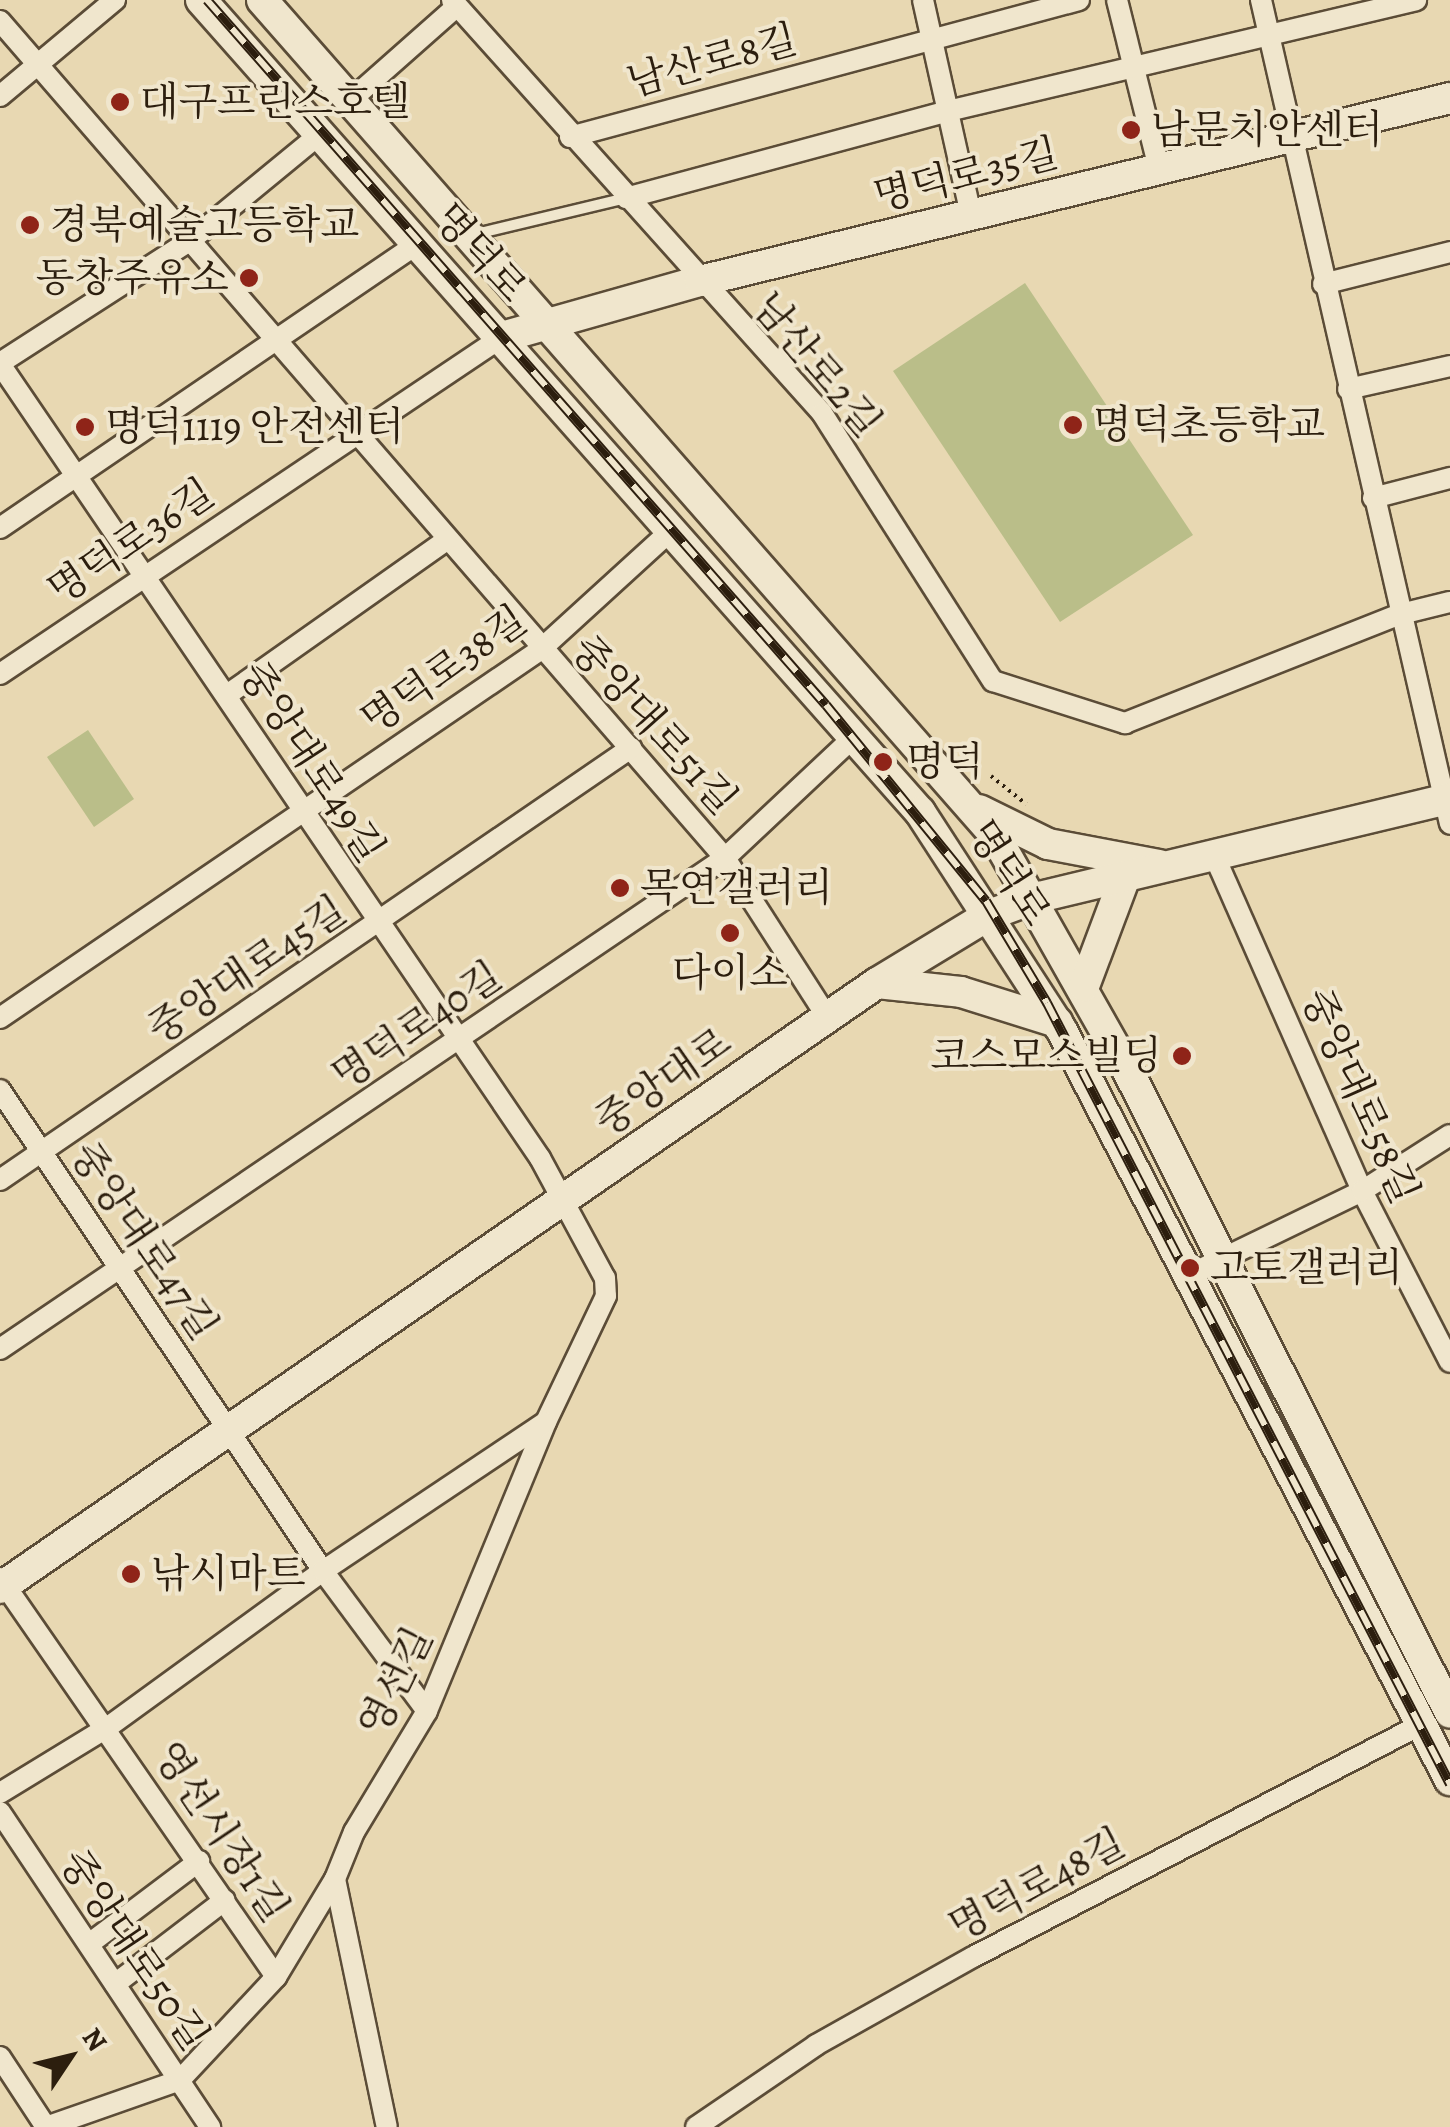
<!DOCTYPE html>
<meta charset="utf-8">
<style>
body{margin:0}
#map{position:relative;width:1450px;height:2127px;overflow:hidden;background:#e8d8b2;font-family:Alegreya,"Noto Serif KR",serif}
div>[style]{position:absolute}
.green>*{inset:0;background:#babe89}
.path>*{height:4px;margin-top:-2px;transform-origin:0;background:repeating-linear-gradient(90deg,#2c1e0e 0 2.5px,transparent 0 7.5px)}
.roads{filter:drop-shadow(2px 0 #5b4c37) drop-shadow(-2px 0 #5b4c37) drop-shadow(0 2px #5b4c37) drop-shadow(0 -2px #5b4c37)}
.lane>*{height:10px;margin:-5px;padding:0 5px;transform-origin:5px;border-radius:5px;background:#f0e6cd}
.street>*{height:20px;margin:-10px;padding:0 10px;transform-origin:10px;border-radius:10px;background:#f0e6cd}
.secondary>*{height:30px;margin:-15px;padding:0 15px;transform-origin:15px;border-radius:15px;background:#f0e6cd}
.rail>*{height:10px;margin-top:-5px;transform-origin:0;background:repeating-linear-gradient(90deg,#f0e6cd 0 19px,#2c1e0e 0 38px);box-sizing:border-box;border-block:2px solid #2c1e0e}
.dots>*{width:28px;height:28px;translate:-50% -50%;box-sizing:border-box;border:5px solid #f0e6cd;border-radius:50%}
span{translate:-50% -50%;white-space:nowrap;text-align:center;line-height:1.15;-webkit-text-stroke:8px #f0e6cd;paint-order:stroke}
.street-label{font-size:40px;color:#2c1e0e}
.poi-label{font-size:40px;color:#2c1e0e}
.left{translate:0 -50%;text-align:left}
.right{translate:-100% -50%;text-align:right}
.north{position:absolute;left:20px;top:2007px;width:100px;height:100px;-webkit-text-stroke:8px #f0e6cd;paint-order:stroke;rotate:55deg;font-size:28px;font-weight:700;line-height:40px;text-align:center;color:#2c1e0e}
.north::after{content:'';display:block;margin:auto;width:35px;height:45px;background:#2c1e0e;clip-path:polygon(50% 0,100% 100%,50% 72%,0 100%)}
</style>
<div id="map">
<div class="green">
<i style="clip-path:polygon(1025px 283px,1193px 535px,1060px 622px,893px 371px)"></i>
<i style="clip-path:polygon(88px 730px,134px 799px,94px 827px,47px 757px)"></i>
</div>
<div class="path">
<i style="left:991px;top:776px;width:45px;rotate:38.7deg"></i>
</div>
<div class="roads">
<div class="lane">
<i style="left:476px;top:234px;width:154px;rotate:-13.5deg"></i>
</div>
<div class="street">
<i style="left:452px;top:0;width:554px;rotate:48.14deg"></i>
<i style="left:822px;top:413px;width:318px;rotate:57.5deg"></i>
<i style="left:993px;top:681px;width:139px;rotate:17.7deg"></i>
<i style="left:1125px;top:723px;width:297px;rotate:-21.6deg"></i>
<i style="left:1401px;top:614px;width:50px;rotate:-13.8deg"></i>
<i style="left:923px;top:0;width:220px;rotate:77.4deg"></i>
<i style="left:1117px;top:0;width:174px;rotate:76deg"></i>
<i style="left:1261px;top:0;width:845px;rotate:77.08deg"></i>
<i style="left:0;top:21px;width:1107px;rotate:49.1deg"></i>
<i style="left:725px;top:858px;width:189px;rotate:57.3deg"></i>
<i style="left:0;top:96px;width:150px;rotate:-39.9deg"></i>
<i style="left:352px;top:99px;width:140px;rotate:-41.5deg"></i>
<i style="left:570px;top:137px;width:527px;rotate:-15.06deg"></i>
<i style="left:626px;top:198px;width:334px;rotate:-15.1deg"></i>
<i style="left:948px;top:111px;width:481px;rotate:-13.3deg"></i>
<i style="left:1323px;top:284px;width:131px;rotate:-14.1deg"></i>
<i style="left:0;top:363px;width:227px;rotate:-32.8deg"></i>
<i style="left:191px;top:240px;width:166px;rotate:-39.4deg"></i>
<i style="left:0;top:364px;width:960px;rotate:55.78deg"></i>
<i style="left:540px;top:1158px;width:136px;rotate:61.6deg"></i>
<i style="left:605px;top:1278px;width:18px;rotate:87deg"></i>
<i style="left:606px;top:1296px;width:140px;rotate:115.5deg"></i>
<i style="left:546px;top:1422px;width:313px;rotate:112.4deg"></i>
<i style="left:427px;top:1711px;width:141px;rotate:121.1deg"></i>
<i style="left:354px;top:1832px;width:51px;rotate:112deg"></i>
<i style="left:335px;top:1879px;width:253px;rotate:78.2deg"></i>
<i style="left:1348px;top:389px;width:105px;rotate:-12.7deg"></i>
<i style="left:1373px;top:498px;width:80px;rotate:-14.6deg"></i>
<i style="left:0;top:528px;width:505px;rotate:-34.26deg"></i>
<i style="left:0;top:674px;width:605px;rotate:-33.87deg"></i>
<i style="left:227px;top:695px;width:269px;rotate:-35.2deg"></i>
<i style="left:1214px;top:855px;width:367px;rotate:66.2deg"></i>
<i style="left:1362px;top:1191px;width:192px;rotate:62.8deg"></i>
<i style="left:0;top:1018px;width:653px;rotate:-34.27deg"></i>
<i style="left:540px;top:650px;width:172px;rotate:-42.4deg"></i>
<i style="left:0;top:1090px;width:579px;rotate:56.12deg"></i>
<i style="left:323px;top:1571px;width:174px;rotate:53.4deg"></i>
<i style="left:0;top:1180px;width:765px;rotate:-34.4deg"></i>
<i style="left:1191px;top:1274px;width:190px;rotate:-25.9deg"></i>
<i style="left:1362px;top:1191px;width:104px;rotate:-32.5deg"></i>
<i style="left:0;top:1349px;width:876px;rotate:-34.11deg"></i>
<i style="left:725px;top:858px;width:177px;rotate:-43.2deg"></i>
<i style="left:0;top:1578px;width:485px;rotate:55.3deg"></i>
<i style="left:0;top:1793px;width:127px;rotate:-31.4deg"></i>
<i style="left:108px;top:1727px;width:266px;rotate:-36deg"></i>
<i style="left:323px;top:1571px;width:266px;rotate:-33.8deg"></i>
<i style="left:0;top:1812px;width:379px;rotate:56.3deg"></i>
<i style="left:89px;top:1944px;width:138px;rotate:-37deg"></i>
<i style="left:115px;top:1984px;width:138px;rotate:-37.4deg"></i>
<i style="left:0;top:2057px;width:84px;rotate:56.7deg"></i>
<i style="left:46px;top:2127px;width:142px;rotate:-19.3deg"></i>
<i style="left:180px;top:2080px;width:141px;rotate:-47deg"></i>
<i style="left:276px;top:1977px;width:114px;rotate:-59deg"></i>
<i style="left:696px;top:2127px;width:145px;rotate:-34.3deg"></i>
<i style="left:816px;top:2045px;width:180px;rotate:-29.3deg"></i>
<i style="left:973px;top:1957px;width:506px;rotate:-27.43deg"></i>
</div>
<div class="secondary">
<i style="left:201px;top:0;width:1085px;rotate:48.48deg"></i>
<i style="left:920px;top:812px;width:259px;rotate:57deg"></i>
<i style="left:1061px;top:1029px;width:846px;rotate:62.62deg"></i>
<i style="left:262px;top:0;width:1110px;rotate:48.73deg"></i>
<i style="left:994px;top:834px;width:270px;rotate:60.5deg"></i>
<i style="left:1127px;top:1069px;width:720px;rotate:63.36deg"></i>
<i style="left:502px;top:337px;width:206px;rotate:-15.8deg"></i>
<i style="left:700px;top:281px;width:772px;rotate:-13.71deg"></i>
<i style="left:979px;top:810px;width:77px;rotate:26.2deg"></i>
<i style="left:1048px;top:844px;width:113px;rotate:10.7deg"></i>
<i style="left:877px;top:983px;width:84px;rotate:6.1deg"></i>
<i style="left:961px;top:992px;width:101px;rotate:17.4deg"></i>
<i style="left:1084px;top:986px;width:116px;rotate:-69.4deg"></i>
<i style="left:0;top:1588px;width:1065px;rotate:-34.6deg"></i>
<i style="left:877px;top:983px;width:131px;rotate:-31.3deg"></i>
<i style="left:989px;top:915px;width:49px;rotate:-20.3deg"></i>
<i style="left:1035px;top:898px;width:427px;rotate:-13.5deg"></i>
</div>
</div>
<div class="rail">
<i style="left:207px;top:0;width:938px;rotate:48.72deg"></i>
<i style="left:826px;top:705px;width:253px;rotate:50.8deg"></i>
<i style="left:986px;top:901px;width:119px;rotate:59.1deg"></i>
<i style="left:1047px;top:1003px;width:879px;rotate:62.71deg"></i>
</div>
<div class="dots">
<i style="left:120px;top:102px;background:#8f2418"></i>
<i style="left:1131px;top:130px;background:#8f2418"></i>
<i style="left:30px;top:225px;background:#8f2418"></i>
<i style="left:249px;top:278px;background:#8f2418"></i>
<i style="left:1073px;top:425px;background:#8f2418"></i>
<i style="left:85px;top:427px;background:#8f2418"></i>
<i style="left:883px;top:762px;background:#8f2418"></i>
<i style="left:620px;top:888px;background:#8f2418"></i>
<i style="left:730px;top:933px;background:#8f2418"></i>
<i style="left:1182px;top:1056px;background:#8f2418"></i>
<i style="left:1190px;top:1268px;background:#8f2418"></i>
<i style="left:131px;top:1574px;background:#8f2418"></i>
</div>
<div class="street-label">
<span style="left:712px;top:61px;rotate:-15deg">남산로8길</span>
<span style="left:966px;top:175px;rotate:-14deg">명덕로35길</span>
<span style="left:480px;top:253px;rotate:48deg">명덕로</span>
<span style="left:817px;top:365px;rotate:50deg">남산로2길</span>
<span style="left:131px;top:542px;rotate:-34deg">명덕로36길</span>
<span style="left:444px;top:670px;rotate:-35deg">명덕로38길</span>
<span style="left:654px;top:725px;rotate:48deg">중앙대로51길</span>
<span style="left:312px;top:762px;rotate:57deg">중앙대로49길</span>
<span style="left:1009px;top:873px;rotate:57deg">명덕로</span>
<span style="left:247px;top:970px;rotate:-34deg">중앙대로45길</span>
<span style="left:417px;top:1026px;rotate:-34deg">명덕로40길</span>
<span style="left:663px;top:1082px;rotate:-35deg">중앙대로</span>
<span style="left:1360px;top:1096px;rotate:66deg">중앙대로58길</span>
<span style="left:144px;top:1241px;rotate:56deg">중앙대로47길</span>
<span style="left:396px;top:1682px;rotate:-64deg">영선길</span>
<span style="left:221px;top:1832px;rotate:56deg">영선시장1길</span>
<span style="left:1037px;top:1885px;rotate:-28deg">명덕로48길</span>
<span style="left:134px;top:1950px;rotate:56deg">중앙대로50길</span>
</div>
<div class="poi-label">
<span class="left" style="left:140px;top:102px">대구프린스호텔</span>
<span class="left" style="left:1151px;top:130px">남문치안센터</span>
<span class="left" style="left:50px;top:225px">경북예술고등학교</span>
<span class="right" style="left:229px;top:278px">동창주유소</span>
<span class="left" style="left:1093px;top:425px">명덕초등학교</span>
<span class="left" style="left:105px;top:427px">명덕1119 안전센터</span>
<span class="left" style="left:906px;top:762px">명덕</span>
<span class="left" style="left:640px;top:888px">목연갤러리</span>
<span style="left:730px;top:973px">다이소</span>
<span class="right" style="left:1162px;top:1056px">코스모스빌딩</span>
<span class="left" style="left:1210px;top:1268px">고토갤러리</span>
<span class="left" style="left:151px;top:1574px">낚시마트</span>
</div>
<div class="north">N</div>
</div>
